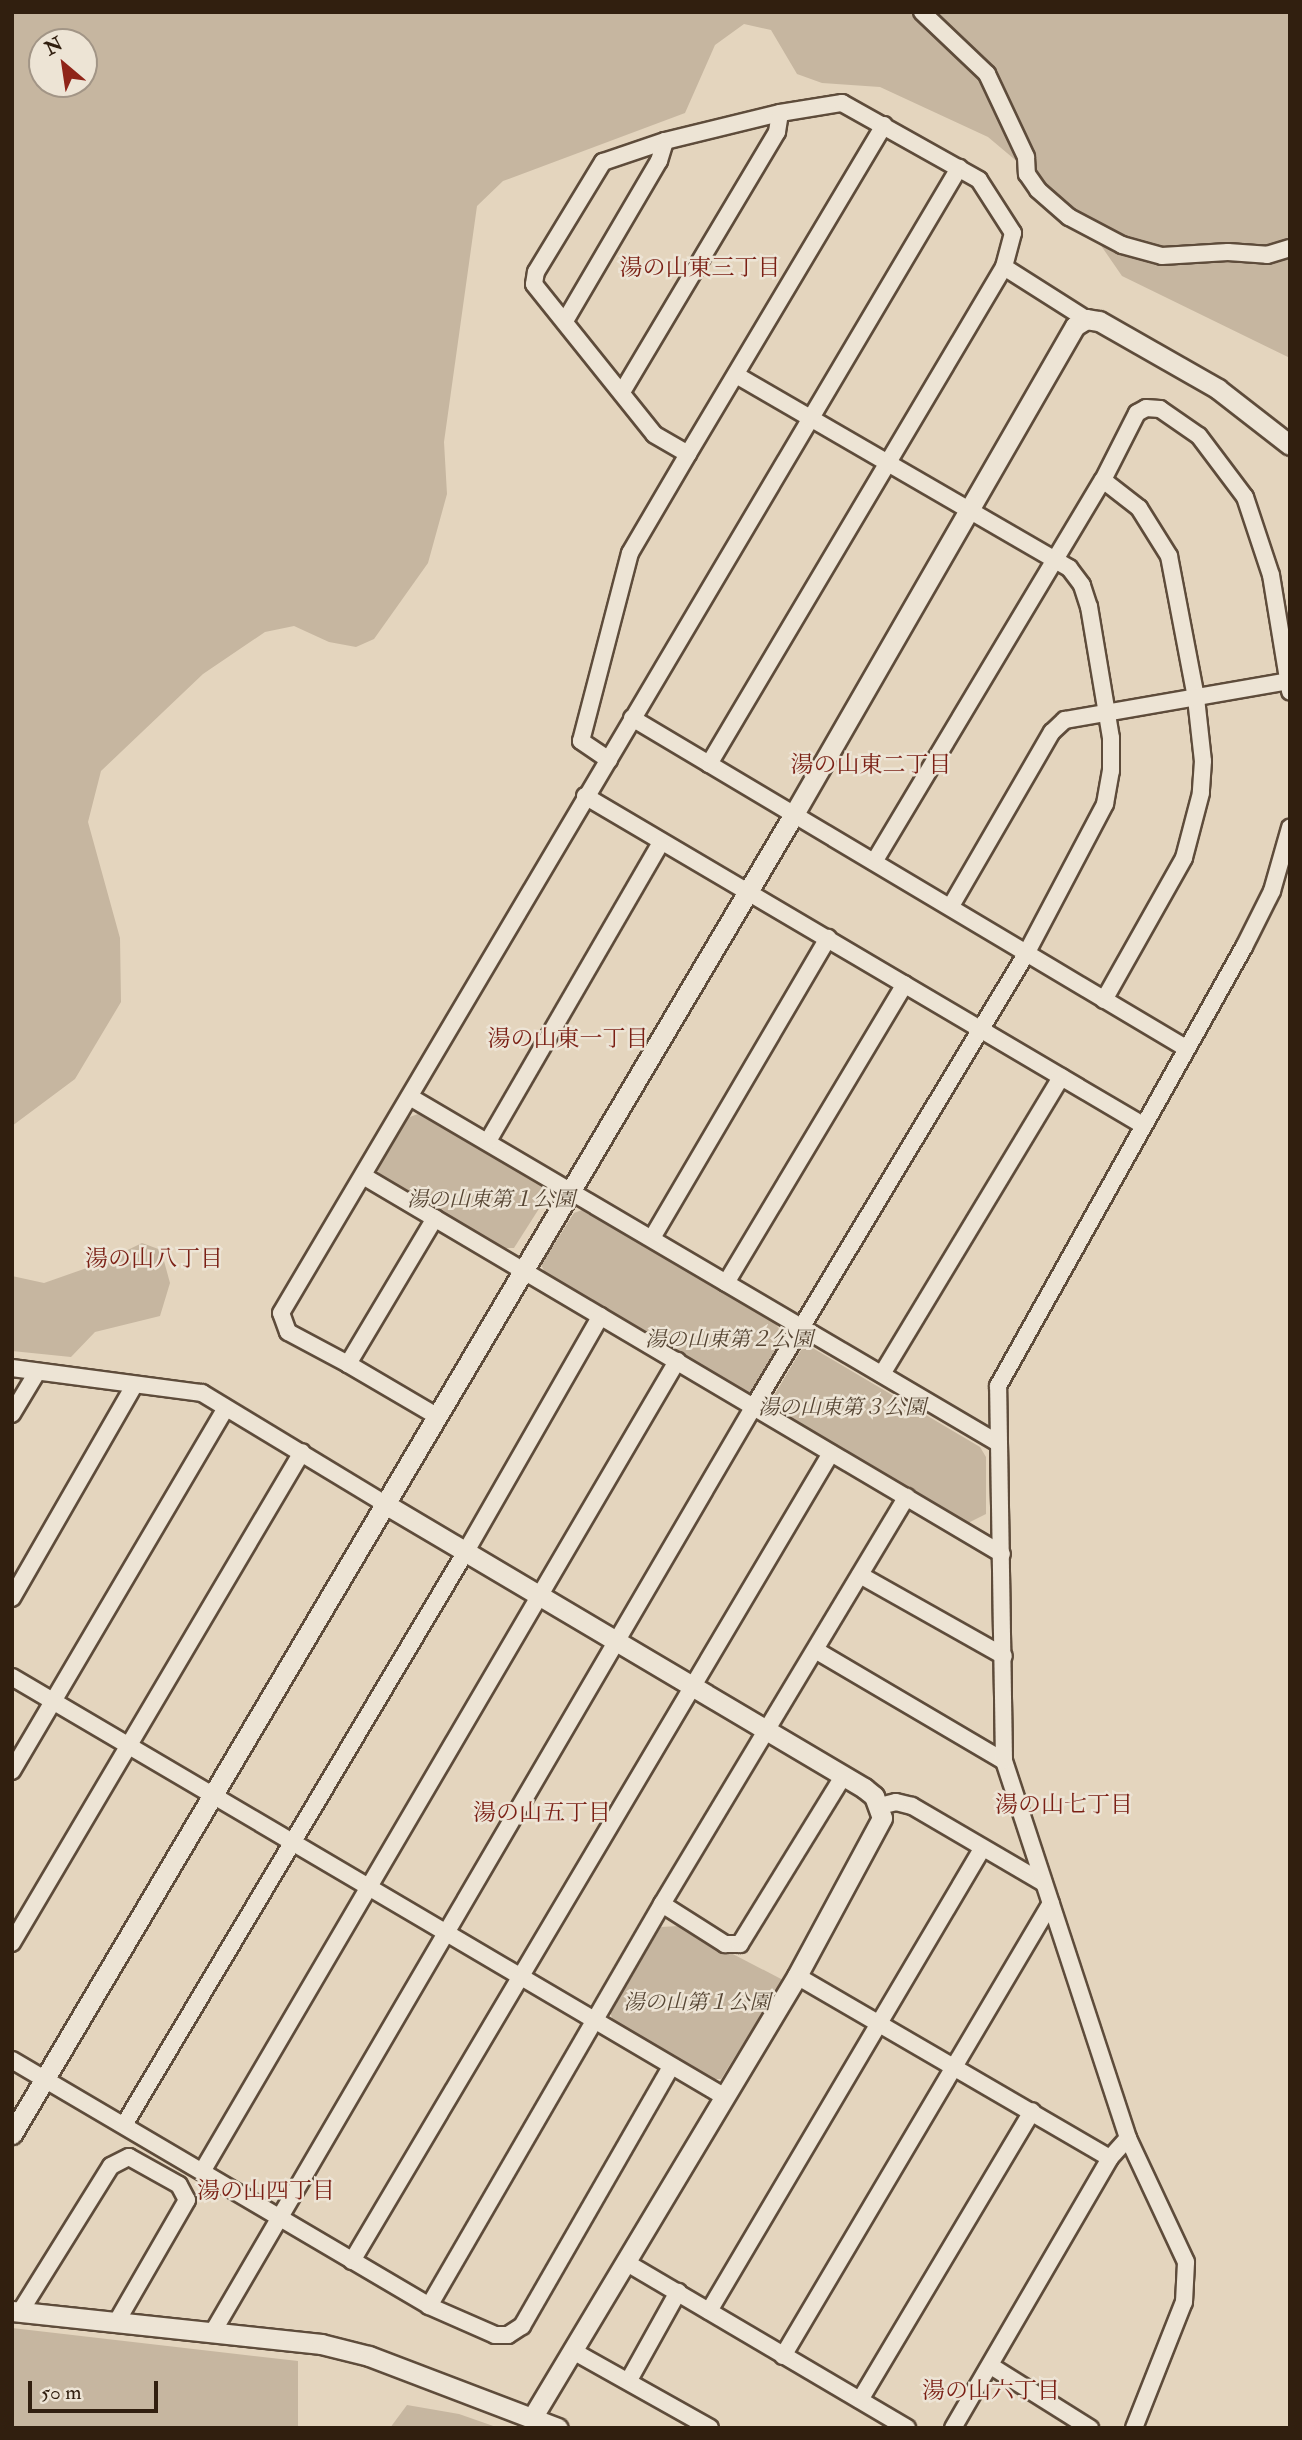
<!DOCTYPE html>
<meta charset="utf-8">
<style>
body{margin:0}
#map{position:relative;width:1302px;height:2440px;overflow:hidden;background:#e4d5be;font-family:"IM FELL Double Pica","Noto Serif JP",serif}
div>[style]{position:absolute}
.green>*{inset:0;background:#c6b6a0}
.roads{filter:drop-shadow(2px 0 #5e4c3b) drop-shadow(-2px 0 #5e4c3b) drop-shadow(0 2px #5e4c3b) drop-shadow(0 -2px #5e4c3b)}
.minor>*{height:16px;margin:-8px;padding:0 8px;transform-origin:8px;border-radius:8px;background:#ede4d5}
.tertiary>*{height:19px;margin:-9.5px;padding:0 9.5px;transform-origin:9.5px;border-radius:9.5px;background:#ede4d5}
span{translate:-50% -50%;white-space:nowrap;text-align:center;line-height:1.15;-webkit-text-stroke:5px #ede4d5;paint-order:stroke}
.park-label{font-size:21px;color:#564533;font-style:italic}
.neighbourhood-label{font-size:23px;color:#7a1f14}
.frame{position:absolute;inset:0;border:14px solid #311f0f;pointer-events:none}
.north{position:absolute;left:28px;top:28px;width:70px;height:70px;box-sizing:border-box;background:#ede4d5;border:2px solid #a29586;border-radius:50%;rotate:331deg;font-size:19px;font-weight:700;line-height:28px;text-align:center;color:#311f0f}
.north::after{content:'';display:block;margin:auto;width:24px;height:32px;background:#8f2418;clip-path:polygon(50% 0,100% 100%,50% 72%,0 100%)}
.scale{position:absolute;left:28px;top:2381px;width:130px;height:32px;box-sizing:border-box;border:4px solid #311f0f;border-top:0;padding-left:9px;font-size:21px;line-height:24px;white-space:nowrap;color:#311f0f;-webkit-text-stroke:5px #ede4d5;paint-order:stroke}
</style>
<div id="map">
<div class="green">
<i style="clip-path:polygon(evenodd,12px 12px,1290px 12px,1290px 358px,1122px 276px,1093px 234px,1051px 190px,988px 137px,880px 87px,822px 83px,797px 74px,771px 30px,744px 24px,715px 45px,685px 113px,503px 181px,477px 206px,444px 442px,447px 494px,428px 563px,374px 639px,356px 647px,329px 642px,294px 626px,265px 632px,203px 674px,101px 771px,88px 822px,120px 938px,121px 1002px,75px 1079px,12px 1126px,12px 12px,42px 42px,84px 42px,84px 84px,42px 84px,42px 42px)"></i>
<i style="clip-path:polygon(418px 1114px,542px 1185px,547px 1196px,514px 1248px,498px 1248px,382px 1180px,377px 1169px,407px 1118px)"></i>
<i style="clip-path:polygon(582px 1210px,776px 1324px,786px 1340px,754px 1393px,742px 1393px,548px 1278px,541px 1265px,574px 1213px)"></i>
<i style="clip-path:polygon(142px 1243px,161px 1250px,170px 1283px,160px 1316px,95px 1332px,71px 1357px,12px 1351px,12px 1276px,44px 1283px,101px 1263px)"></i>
<i style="clip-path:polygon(811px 1347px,980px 1447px,986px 1457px,986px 1514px,968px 1523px,777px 1413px,772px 1399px,801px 1350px)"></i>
<i style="clip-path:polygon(679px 1926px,783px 1980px,721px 2079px,711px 2079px,613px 2022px,610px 2011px,661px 1927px)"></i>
<i style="clip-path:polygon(12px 2328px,298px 2361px,298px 2428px,12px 2428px)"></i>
<i style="clip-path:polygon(407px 2405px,459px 2414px,499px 2428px,390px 2428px)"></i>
</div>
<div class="roads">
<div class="minor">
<i style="left:922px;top:12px;width:90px;rotate:43.6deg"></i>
<i style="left:987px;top:74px;width:92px;rotate:64.8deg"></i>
<i style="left:1026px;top:157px;width:17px;rotate:87deg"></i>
<i style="left:1027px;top:174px;width:19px;rotate:55deg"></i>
<i style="left:1038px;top:190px;width:41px;rotate:41.1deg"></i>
<i style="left:1069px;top:217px;width:60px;rotate:27.8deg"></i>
<i style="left:1122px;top:245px;width:41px;rotate:15.4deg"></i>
<i style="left:1162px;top:256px;width:66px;rotate:-3.5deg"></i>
<i style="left:1228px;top:252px;width:39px;rotate:4deg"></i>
<i style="left:1267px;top:255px;width:24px;rotate:-17deg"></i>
<i style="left:565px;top:321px;width:186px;rotate:-59.6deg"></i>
<i style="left:659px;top:161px;width:21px;rotate:-73deg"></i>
<i style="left:622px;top:392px;width:303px;rotate:-59.2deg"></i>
<i style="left:777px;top:132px;width:19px;rotate:-81deg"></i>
<i style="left:688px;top:454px;width:383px;rotate:-59.2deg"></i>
<i style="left:1103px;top:480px;width:46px;rotate:37.9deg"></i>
<i style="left:1139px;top:508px;width:57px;rotate:58deg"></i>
<i style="left:1169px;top:556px;width:145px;rotate:79.2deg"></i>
<i style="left:1196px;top:698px;width:63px;rotate:83.7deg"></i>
<i style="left:1203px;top:761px;width:32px;rotate:94deg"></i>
<i style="left:1201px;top:793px;width:67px;rotate:104.7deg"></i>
<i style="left:1184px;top:858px;width:163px;rotate:119.4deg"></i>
<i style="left:632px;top:718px;width:643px;rotate:30.8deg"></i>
<i style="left:609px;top:760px;width:34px;rotate:-146deg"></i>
<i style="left:581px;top:741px;width:194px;rotate:-75.4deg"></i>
<i style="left:630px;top:553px;width:115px;rotate:-59.6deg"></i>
<i style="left:688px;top:454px;width:39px;rotate:-150deg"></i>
<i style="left:654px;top:434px;width:192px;rotate:-128.7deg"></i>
<i style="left:534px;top:284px;width:12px;rotate:-81deg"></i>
<i style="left:536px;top:272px;width:129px;rotate:-58.7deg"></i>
<i style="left:603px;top:162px;width:65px;rotate:-18.7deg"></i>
<i style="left:665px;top:141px;width:118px;rotate:-13.7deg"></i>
<i style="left:780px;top:113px;width:63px;rotate:-9.2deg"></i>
<i style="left:842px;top:103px;width:157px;rotate:29.3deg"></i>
<i style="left:979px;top:180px;width:63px;rotate:57.3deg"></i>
<i style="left:1013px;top:233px;width:35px;rotate:105deg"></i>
<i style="left:1004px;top:267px;width:97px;rotate:32.4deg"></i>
<i style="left:709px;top:764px;width:578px;rotate:-59.31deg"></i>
<i style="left:585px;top:796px;width:646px;rotate:30.54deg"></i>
<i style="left:874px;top:862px;width:445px;rotate:-59.1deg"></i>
<i style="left:1103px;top:480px;width:75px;rotate:-63.1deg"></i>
<i style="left:1137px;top:413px;width:10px;rotate:-29deg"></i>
<i style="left:1146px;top:408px;width:14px;rotate:4deg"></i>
<i style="left:1160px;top:409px;width:47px;rotate:34.7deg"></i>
<i style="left:1199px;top:436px;width:76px;rotate:53deg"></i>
<i style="left:1245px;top:497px;width:82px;rotate:71.6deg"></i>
<i style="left:1271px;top:575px;width:118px;rotate:80.7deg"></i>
<i style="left:951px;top:906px;width:201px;rotate:-59.9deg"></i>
<i style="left:1052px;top:732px;width:18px;rotate:-43deg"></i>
<i style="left:1065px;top:720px;width:226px;rotate:-9.9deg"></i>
<i style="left:410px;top:1097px;width:682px;rotate:30.47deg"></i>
<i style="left:488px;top:1141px;width:345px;rotate:-59.9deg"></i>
<i style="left:365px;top:1177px;width:740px;rotate:30.62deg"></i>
<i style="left:435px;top:1218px;width:170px;rotate:120.8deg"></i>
<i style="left:348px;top:1364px;width:68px;rotate:-151.9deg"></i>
<i style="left:288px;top:1332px;width:20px;rotate:-110deg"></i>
<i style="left:281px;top:1313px;width:1331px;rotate:-59.37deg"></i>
<i style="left:652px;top:1238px;width:348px;rotate:-59.6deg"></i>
<i style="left:726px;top:1283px;width:348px;rotate:-59.1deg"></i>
<i style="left:348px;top:1364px;width:101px;rotate:30.4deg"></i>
<i style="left:12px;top:1368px;width:192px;rotate:7.5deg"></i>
<i style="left:202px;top:1393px;width:214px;rotate:31.2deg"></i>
<i style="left:882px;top:1374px;width:347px;rotate:-58.9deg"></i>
<i style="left:12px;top:1414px;width:47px;rotate:-59deg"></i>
<i style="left:860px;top:1575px;width:165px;rotate:29.4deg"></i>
<i style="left:12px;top:1598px;width:245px;rotate:-60.1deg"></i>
<i style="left:817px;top:1651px;width:217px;rotate:30.5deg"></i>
<i style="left:12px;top:1677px;width:828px;rotate:30.5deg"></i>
<i style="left:12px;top:1771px;width:421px;rotate:-59.5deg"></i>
<i style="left:880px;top:1806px;width:16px;rotate:-14deg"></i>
<i style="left:896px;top:1802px;width:16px;rotate:14deg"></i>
<i style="left:912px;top:1806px;width:151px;rotate:30.3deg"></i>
<i style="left:662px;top:1904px;width:75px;rotate:32.4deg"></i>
<i style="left:725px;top:1944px;width:15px"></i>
<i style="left:740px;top:1944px;width:198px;rotate:-58.4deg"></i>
<i style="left:12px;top:1943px;width:570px;rotate:-59.43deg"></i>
<i style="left:797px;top:1976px;width:362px;rotate:30.2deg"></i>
<i style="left:12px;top:2060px;width:484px;rotate:30.5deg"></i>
<i style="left:429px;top:2306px;width:72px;rotate:23.7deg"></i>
<i style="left:495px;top:2335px;width:13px"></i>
<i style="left:508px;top:2335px;width:17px;rotate:-33deg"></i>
<i style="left:522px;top:2326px;width:299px;rotate:-60.1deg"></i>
<i style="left:124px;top:2125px;width:666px;rotate:-59.2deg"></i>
<i style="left:465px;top:1553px;width:273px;rotate:-60.2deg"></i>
<i style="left:203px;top:2170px;width:938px;rotate:-59.63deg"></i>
<i style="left:352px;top:2261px;width:939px;rotate:-59.34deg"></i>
<i style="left:627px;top:2263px;width:325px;rotate:30.5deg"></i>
<i style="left:429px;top:2306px;width:465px;rotate:-59.9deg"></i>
<i style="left:662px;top:1904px;width:475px;rotate:-59deg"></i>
<i style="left:709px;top:2311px;width:537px;rotate:-59.42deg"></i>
<i style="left:20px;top:2312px;width:172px;rotate:-58.1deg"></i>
<i style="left:111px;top:2166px;width:20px;rotate:-27deg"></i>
<i style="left:129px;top:2157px;width:57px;rotate:29.2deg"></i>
<i style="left:179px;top:2185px;width:17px;rotate:62deg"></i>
<i style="left:187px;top:2200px;width:140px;rotate:120deg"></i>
<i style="left:214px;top:2330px;width:1070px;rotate:-59.7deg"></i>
<i style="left:754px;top:1406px;width:528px;rotate:-58.96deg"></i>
<i style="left:1026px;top:954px;width:170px;rotate:-62.2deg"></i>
<i style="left:1105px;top:804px;width:34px;rotate:-80deg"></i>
<i style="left:1111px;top:771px;width:33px;rotate:-90deg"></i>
<i style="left:1111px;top:738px;width:133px;rotate:-99.5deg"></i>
<i style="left:1089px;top:607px;width:23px;rotate:-108deg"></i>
<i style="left:1082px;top:585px;width:21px;rotate:-127deg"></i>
<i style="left:1069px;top:568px;width:385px;rotate:-149.9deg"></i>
<i style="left:573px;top:2351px;width:157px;rotate:29.3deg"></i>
<i style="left:783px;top:2356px;width:526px;rotate:-59.39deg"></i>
<i style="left:991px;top:2366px;width:117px;rotate:32.1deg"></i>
<i style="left:629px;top:2380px;width:101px;rotate:-60.9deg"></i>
<i style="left:860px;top:2400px;width:336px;rotate:-59.2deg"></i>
<i style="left:953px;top:2428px;width:312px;rotate:-59.8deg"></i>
<i style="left:1110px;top:2158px;width:27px;rotate:-48deg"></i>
<i style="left:1134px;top:2428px;width:136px;rotate:-68.4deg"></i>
<i style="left:1184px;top:2302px;width:40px;rotate:-87.1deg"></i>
<i style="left:1186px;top:2262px;width:137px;rotate:-115.1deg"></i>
<i style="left:1128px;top:2138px;width:397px;rotate:-108.2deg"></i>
<i style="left:1004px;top:1761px;width:375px;rotate:-90.9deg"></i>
<i style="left:998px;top:1386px;width:503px;rotate:-60.74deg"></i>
<i style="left:1244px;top:947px;width:63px;rotate:-63.4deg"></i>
<i style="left:1272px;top:891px;width:66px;rotate:-74.1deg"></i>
</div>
<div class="tertiary">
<i style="left:385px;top:1504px;width:557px;rotate:30.66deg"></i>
<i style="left:864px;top:1788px;width:13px;rotate:39deg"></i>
<i style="left:874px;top:1796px;width:23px;rotate:70deg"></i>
<i style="left:882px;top:1818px;width:179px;rotate:118.3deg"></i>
<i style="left:797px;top:1976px;width:515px;rotate:120.94deg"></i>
<i style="left:12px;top:2134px;width:1534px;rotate:-59.36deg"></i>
<i style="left:794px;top:814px;width:563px;rotate:-60.07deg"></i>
<i style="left:1075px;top:326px;width:13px;rotate:-32deg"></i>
<i style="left:1086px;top:319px;width:13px;rotate:9deg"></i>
<i style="left:1099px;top:321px;width:137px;rotate:29.7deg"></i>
<i style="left:1218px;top:389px;width:91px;rotate:37.9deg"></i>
<i style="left:12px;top:2311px;width:311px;rotate:6.1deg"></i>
<i style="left:321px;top:2344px;width:49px;rotate:14deg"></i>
<i style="left:369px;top:2356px;width:202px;rotate:20.9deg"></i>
</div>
</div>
<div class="park-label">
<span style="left:491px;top:1200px">湯の山東第１公園</span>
<span style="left:729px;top:1340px">湯の山東第２公園</span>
<span style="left:842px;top:1408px">湯の山東第３公園</span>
<span style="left:697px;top:2003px">湯の山第１公園</span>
</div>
<div class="neighbourhood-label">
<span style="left:700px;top:268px">湯の山東三丁目</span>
<span style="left:871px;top:765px">湯の山東二丁目</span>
<span style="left:568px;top:1039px">湯の山東一丁目</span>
<span style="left:154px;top:1259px">湯の山八丁目</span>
<span style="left:1064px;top:1805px">湯の山七丁目</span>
<span style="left:542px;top:1813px">湯の山五丁目</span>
<span style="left:266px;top:2191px">湯の山四丁目</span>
<span style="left:991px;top:2391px">湯の山六丁目</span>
</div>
<div class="frame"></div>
<div class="north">N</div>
<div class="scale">50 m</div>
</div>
